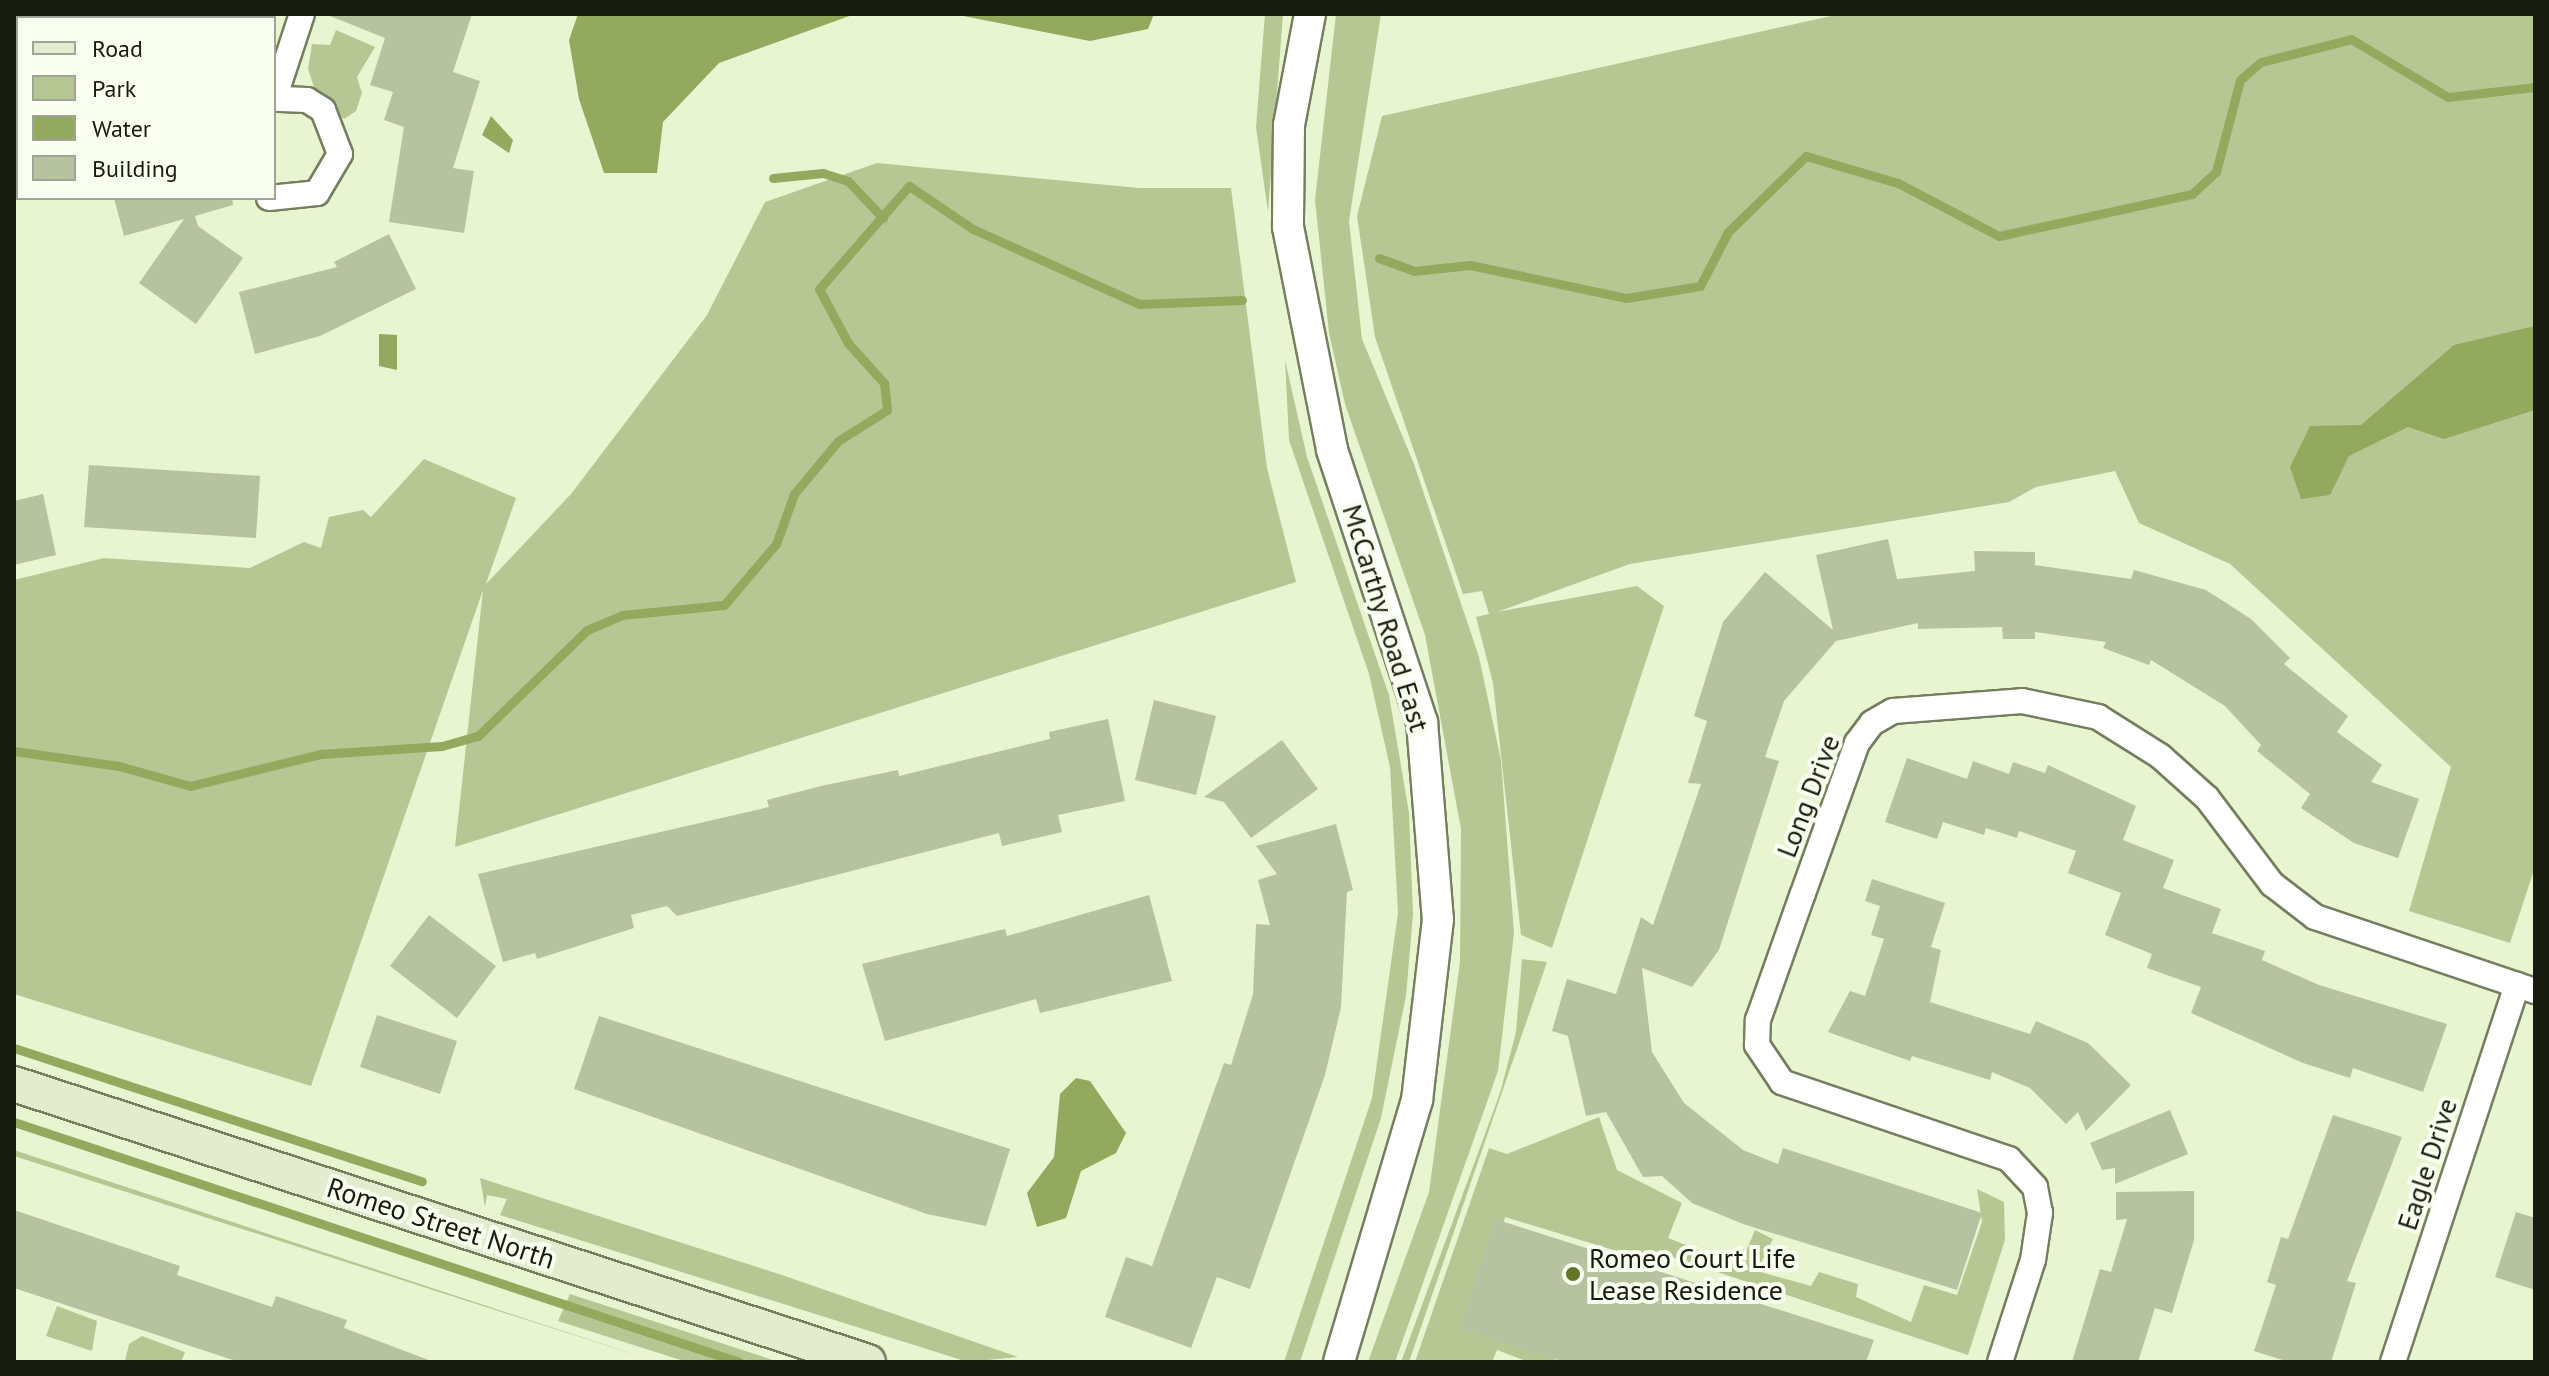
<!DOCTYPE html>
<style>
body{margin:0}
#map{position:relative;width:2549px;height:1376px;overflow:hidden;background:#e9f5d1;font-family:"PT Sans",sans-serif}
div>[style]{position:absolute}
.green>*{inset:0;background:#b7c794}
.water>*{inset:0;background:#93a95d}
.stream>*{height:9px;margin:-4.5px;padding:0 4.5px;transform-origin:4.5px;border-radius:4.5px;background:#93a95d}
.building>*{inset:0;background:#b7c2a0}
.roads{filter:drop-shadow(2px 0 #757f5f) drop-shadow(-2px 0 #757f5f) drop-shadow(0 2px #757f5f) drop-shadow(0 -2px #757f5f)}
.minor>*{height:24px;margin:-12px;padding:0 12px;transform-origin:12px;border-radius:12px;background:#fff}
.tertiary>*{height:30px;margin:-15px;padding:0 15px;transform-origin:15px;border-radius:15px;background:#fff}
.secondary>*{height:34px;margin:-17px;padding:0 17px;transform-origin:17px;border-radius:17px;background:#e3ecce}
.dots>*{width:22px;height:22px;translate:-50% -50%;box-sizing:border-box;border:4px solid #fafff0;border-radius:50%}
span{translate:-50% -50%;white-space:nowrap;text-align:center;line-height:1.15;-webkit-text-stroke:8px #fafff0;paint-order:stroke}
.street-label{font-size:28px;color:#181b0f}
.poi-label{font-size:28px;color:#181b0f}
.left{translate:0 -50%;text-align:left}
.frame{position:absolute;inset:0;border:16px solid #181b0f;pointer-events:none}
.legend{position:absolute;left:16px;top:16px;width:260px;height:184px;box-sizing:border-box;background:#fafff0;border:2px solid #a0a496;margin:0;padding:10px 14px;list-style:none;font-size:24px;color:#181b0f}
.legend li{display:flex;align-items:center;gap:16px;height:40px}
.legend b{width:40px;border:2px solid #a0a496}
</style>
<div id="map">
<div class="green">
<i style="clip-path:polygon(1265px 14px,1283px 14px,1268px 212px,1256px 127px)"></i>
<i style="clip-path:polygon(1336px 14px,1381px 14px,1349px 221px,1362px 339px,1414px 464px,1479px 657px,1501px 760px,1514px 933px,1498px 1071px,1395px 1362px,1368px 1362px,1429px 1192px,1460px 962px,1461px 829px,1425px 635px,1345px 404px,1329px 333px,1315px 200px)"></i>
<i style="clip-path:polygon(1840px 14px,2535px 14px,2535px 867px,2510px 943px,2409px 911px,2451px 767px,2230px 564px,2139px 523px,2115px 471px,2036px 487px,2009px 502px,1630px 564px,1497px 612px,1637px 586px,1664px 606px,1552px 948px,1521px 935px,1493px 683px,1476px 617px,1489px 614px,1482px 591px,1463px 594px,1375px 337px,1357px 216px,1382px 116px)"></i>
<i style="clip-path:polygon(336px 30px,375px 47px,357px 77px,362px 93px,356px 111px,344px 119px,316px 93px,308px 69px,312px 44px,330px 45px)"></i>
<i style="clip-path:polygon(877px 163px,1139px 188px,1231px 188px,1267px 468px,1296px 582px,455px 847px,483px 590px,311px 1086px,14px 994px,14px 580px,104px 558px,250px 568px,304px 542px,321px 548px,329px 517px,363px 510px,371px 517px,424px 459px,516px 498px,486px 584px,571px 494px,707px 315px,765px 202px)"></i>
<i style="clip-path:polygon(1285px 360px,1307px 457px,1389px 695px,1409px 813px,1413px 914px,1406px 996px,1381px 1118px,1300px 1362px,1284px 1362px,1372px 1098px,1398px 913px,1390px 767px,1369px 674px,1289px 440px)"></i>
<i style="clip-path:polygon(1522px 959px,1547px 962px,1409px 1362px,1401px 1362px,1500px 1093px,1516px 1032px)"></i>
<i style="clip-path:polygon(1599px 1117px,1617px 1170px,1682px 1203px,1668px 1238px,1740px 1266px,1755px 1230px,1773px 1239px,1757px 1271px,1811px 1286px,1819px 1272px,1858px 1284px,1856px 1297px,1911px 1322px,1924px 1285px,1957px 1295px,1982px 1222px,1977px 1189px,2004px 1202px,2005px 1240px,1968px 1355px,1654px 1251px,1646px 1260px,1505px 1217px,1478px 1328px,1562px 1362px,1529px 1362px,1497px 1350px,1492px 1362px,1415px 1362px,1489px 1148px,1507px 1154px)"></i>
<i style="clip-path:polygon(14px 1150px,508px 1313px,658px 1362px,14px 1156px)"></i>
<i style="clip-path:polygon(480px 1178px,782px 1275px,1018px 1357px,968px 1362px,500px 1215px,507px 1199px,487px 1195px,485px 1207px)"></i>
<i style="clip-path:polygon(570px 1294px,779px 1362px,687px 1362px,558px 1321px)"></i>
<i style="clip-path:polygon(57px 1306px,97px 1321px,92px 1351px,46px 1336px)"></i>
<i style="clip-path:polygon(142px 1336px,185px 1352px,181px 1362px,125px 1361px,129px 1344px)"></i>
</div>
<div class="water">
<i style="clip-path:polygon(578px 14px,855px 14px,719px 63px,663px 122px,657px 173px,604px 173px,579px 99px,569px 40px)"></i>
<i style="clip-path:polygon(953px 14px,1154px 14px,1148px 29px,1090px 41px)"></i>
<i style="clip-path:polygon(491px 116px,513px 140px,509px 153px,482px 135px)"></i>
<i style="clip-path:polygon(2535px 326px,2535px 410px,2444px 439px,2408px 427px,2349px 456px,2330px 495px,2301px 499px,2290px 467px,2310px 426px,2361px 425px,2454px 345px)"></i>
<i style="clip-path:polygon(379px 334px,397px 335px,397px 370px,379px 366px)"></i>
<i style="clip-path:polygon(1076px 1078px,1090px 1081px,1126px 1133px,1116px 1153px,1081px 1171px,1066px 1218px,1037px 1227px,1027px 1193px,1054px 1157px,1060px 1094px)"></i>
</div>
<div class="stream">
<i style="left:773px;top:178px;width:50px;rotate:-5.7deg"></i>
<i style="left:823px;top:173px;width:26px;rotate:18deg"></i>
<i style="left:848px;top:181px;width:51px;rotate:46.6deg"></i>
<i style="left:1379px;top:258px;width:37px;rotate:20deg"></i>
<i style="left:1414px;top:271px;width:56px;rotate:-6.1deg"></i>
<i style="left:1470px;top:265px;width:159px;rotate:11.9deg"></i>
<i style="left:1626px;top:298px;width:75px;rotate:-9.2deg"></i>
<i style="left:1700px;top:286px;width:61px;rotate:-62.6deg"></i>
<i style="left:1728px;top:232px;width:109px;rotate:-44.3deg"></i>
<i style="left:1806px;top:156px;width:96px;rotate:16.4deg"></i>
<i style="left:1898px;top:183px;width:114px;rotate:27.7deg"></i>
<i style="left:1999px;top:236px;width:198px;rotate:-12.3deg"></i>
<i style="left:2192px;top:194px;width:33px;rotate:-43deg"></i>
<i style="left:2216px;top:172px;width:95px;rotate:-75.4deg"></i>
<i style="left:2240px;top:80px;width:28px;rotate:-41deg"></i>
<i style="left:2261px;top:62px;width:93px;rotate:-14.3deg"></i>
<i style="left:2351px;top:39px;width:113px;rotate:30.9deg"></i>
<i style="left:2448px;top:97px;width:88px;rotate:-6.6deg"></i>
<i style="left:14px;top:751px;width:106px;rotate:8.1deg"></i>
<i style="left:119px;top:766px;width:74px;rotate:15.7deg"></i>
<i style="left:190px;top:786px;width:134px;rotate:-13.8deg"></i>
<i style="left:320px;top:754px;width:122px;rotate:-3.8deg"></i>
<i style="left:442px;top:746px;width:37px;rotate:-16deg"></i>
<i style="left:478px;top:736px;width:152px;rotate:-44.2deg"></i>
<i style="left:587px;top:630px;width:38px;rotate:-23deg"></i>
<i style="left:622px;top:615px;width:102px;rotate:-5.6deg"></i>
<i style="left:724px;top:605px;width:80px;rotate:-49.6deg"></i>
<i style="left:776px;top:544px;width:53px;rotate:-70.2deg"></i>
<i style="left:794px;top:494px;width:69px;rotate:-50.3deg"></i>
<i style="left:838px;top:441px;width:58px;rotate:-32.3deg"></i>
<i style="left:887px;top:410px;width:27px;rotate:-96deg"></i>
<i style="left:884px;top:383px;width:54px;rotate:-132deg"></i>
<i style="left:848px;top:343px;width:61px;rotate:-118.2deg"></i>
<i style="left:819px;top:289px;width:137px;rotate:-48.9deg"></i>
<i style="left:909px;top:186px;width:77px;rotate:33.9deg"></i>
<i style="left:973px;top:229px;width:182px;rotate:24.3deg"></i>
<i style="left:1139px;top:304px;width:103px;rotate:-2.2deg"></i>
<i style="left:14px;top:1048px;width:429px;rotate:18.1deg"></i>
<i style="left:14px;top:1122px;width:764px;rotate:18.32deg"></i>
</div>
<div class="building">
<i style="clip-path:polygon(325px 14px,472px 14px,453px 72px,480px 81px,453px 168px,474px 171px,464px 233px,389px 222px,404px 127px,384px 120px,393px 92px,370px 85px,385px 38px)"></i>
<i style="clip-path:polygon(114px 198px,232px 198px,233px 205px,195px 216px,198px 226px,243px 258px,196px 324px,139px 283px,184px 219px,124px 236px)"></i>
<i style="clip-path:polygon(389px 234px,416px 289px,320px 336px,255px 354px,239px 292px,337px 267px,334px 262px)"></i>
<i style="clip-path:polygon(89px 465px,260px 476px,256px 538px,84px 527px)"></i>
<i style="clip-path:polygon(43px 494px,56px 555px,14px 565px,14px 501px)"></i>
<i style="clip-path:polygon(1888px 539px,1897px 579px,1975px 571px,1974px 551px,2035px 552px,2035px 565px,2131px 579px,2134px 570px,2206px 590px,2251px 619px,2290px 658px,2284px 664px,2348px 716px,2337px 732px,2382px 765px,2371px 782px,2419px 799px,2398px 858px,2354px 843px,2301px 808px,2310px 794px,2257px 751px,2261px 745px,2225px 706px,2151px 660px,2149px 665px,2103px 648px,2106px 642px,2035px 632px,2035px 639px,2003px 639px,2002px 627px,1918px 629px,1918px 623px,1836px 641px,1784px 701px,1765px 757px,1779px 761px,1719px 950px,1692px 987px,1642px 968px,1652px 1052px,1684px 1103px,1743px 1150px,1778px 1164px,1783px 1148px,1982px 1213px,1957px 1290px,1743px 1224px,1692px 1203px,1662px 1176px,1643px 1177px,1606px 1112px,1586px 1116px,1568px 1036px,1552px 1031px,1567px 979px,1616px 994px,1641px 917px,1653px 925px,1701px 784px,1688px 783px,1707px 721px,1694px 716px,1723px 622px,1765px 572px,1833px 630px,1816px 555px)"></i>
<i style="clip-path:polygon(1154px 700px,1216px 716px,1196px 795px,1135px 780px)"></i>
<i style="clip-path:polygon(1108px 719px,1125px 801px,1058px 815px,1062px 832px,1002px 846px,999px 833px,677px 916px,667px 906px,631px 915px,634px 928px,537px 959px,535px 953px,503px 962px,478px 874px,769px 807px,767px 800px,821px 786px,898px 770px,899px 776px,1050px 739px,1049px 732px)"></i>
<i style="clip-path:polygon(1282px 740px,1318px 789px,1251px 838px,1224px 802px,1204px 797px)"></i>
<i style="clip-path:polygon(1907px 758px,1967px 779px,1973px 761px,2009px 774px,2013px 762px,2045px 773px,2048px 765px,2136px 806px,2123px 840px,2174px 860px,2163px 888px,2221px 909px,2212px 933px,2265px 951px,2262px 960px,2319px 985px,2447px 1024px,2423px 1092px,2353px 1068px,2350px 1078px,2303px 1063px,2191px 1013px,2201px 987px,2147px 968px,2152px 954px,2105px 935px,2121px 893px,2068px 873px,2076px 851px,2019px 831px,2017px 838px,1986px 828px,1984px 835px,1943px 822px,1937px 839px,1885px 822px)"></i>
<i style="clip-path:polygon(1336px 824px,1353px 890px,1347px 892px,1341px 1007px,1325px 1075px,1250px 1289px,1217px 1277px,1191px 1348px,1105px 1317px,1126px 1257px,1152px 1266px,1224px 1063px,1231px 1065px,1253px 994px,1256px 924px,1270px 925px,1258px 880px,1277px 874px,1256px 846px)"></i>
<i style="clip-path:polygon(1872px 879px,1945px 903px,1931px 947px,1941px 950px,1930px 1002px,2030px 1034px,2036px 1021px,2088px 1043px,2131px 1085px,2086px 1131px,2078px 1112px,2066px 1124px,2030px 1088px,1992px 1072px,1990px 1080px,1912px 1056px,1910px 1061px,1828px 1032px,1850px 991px,1865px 996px,1884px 939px,1871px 935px,1880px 906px,1865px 901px)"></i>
<i style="clip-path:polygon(1149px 895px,1172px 981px,1040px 1013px,1036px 999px,885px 1041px,862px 964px,1005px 929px,1007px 936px)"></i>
<i style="clip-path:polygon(429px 915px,496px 966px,457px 1018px,390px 966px)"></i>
<i style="clip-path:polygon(377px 1015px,457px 1041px,440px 1094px,360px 1067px)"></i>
<i style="clip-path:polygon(599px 1016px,1010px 1149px,986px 1226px,927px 1214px,574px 1089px)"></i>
<i style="clip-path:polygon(2170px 1110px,2188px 1154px,2115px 1184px,2115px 1168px,2102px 1170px,2090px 1143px)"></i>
<i style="clip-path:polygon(2333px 1115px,2402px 1137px,2347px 1281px,2356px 1283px,2331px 1362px,2289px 1362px,2254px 1351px,2276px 1285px,2267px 1282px,2281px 1237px,2288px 1239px)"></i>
<i style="clip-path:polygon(2194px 1191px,2194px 1240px,2172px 1313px,2155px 1308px,2138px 1362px,2072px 1362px,2100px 1269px,2111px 1272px,2127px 1219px,2116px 1220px,2116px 1192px)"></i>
<i style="clip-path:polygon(14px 1210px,180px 1266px,177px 1275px,272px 1307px,276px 1296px,347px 1320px,344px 1328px,434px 1362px,239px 1362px,14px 1288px)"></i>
<i style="clip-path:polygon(2516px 1212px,2535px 1218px,2535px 1290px,2495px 1277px)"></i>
<i style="clip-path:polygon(1495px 1219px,1874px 1340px,1866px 1362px,1565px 1362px,1460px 1329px)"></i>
</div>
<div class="roads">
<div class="minor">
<i style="left:274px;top:99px;width:89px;rotate:-71.8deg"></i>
<i style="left:269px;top:198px;width:48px;rotate:-5.9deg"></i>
<i style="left:317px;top:193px;width:45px;rotate:-59.5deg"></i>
<i style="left:340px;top:154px;width:47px;rotate:-111.1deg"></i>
<i style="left:323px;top:110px;width:19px;rotate:-148deg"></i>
<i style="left:307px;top:100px;width:33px;rotate:-178deg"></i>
<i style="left:2000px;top:1362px;width:107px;rotate:-72.1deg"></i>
<i style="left:2033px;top:1260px;width:48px;rotate:-81.5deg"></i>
<i style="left:2040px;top:1213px;width:26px;rotate:-101deg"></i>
<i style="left:2035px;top:1187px;width:38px;rotate:-133deg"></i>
<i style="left:2009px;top:1159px;width:240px;rotate:-161.3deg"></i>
<i style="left:1782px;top:1082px;width:45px;rotate:-124deg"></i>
<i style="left:1757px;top:1045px;width:25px;rotate:-88deg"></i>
<i style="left:1758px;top:1020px;width:132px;rotate:-70.5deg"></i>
<i style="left:1802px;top:896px;width:163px;rotate:-70.2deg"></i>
<i style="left:1857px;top:743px;width:25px;rotate:-53deg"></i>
<i style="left:1872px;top:723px;width:24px;rotate:-30deg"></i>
<i style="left:1893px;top:711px;width:129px;rotate:-4.4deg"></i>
<i style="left:2022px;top:701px;width:78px;rotate:11.9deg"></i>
<i style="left:2098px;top:717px;width:73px;rotate:32.2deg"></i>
<i style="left:2160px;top:756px;width:63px;rotate:41.8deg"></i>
<i style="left:2207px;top:798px;width:108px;rotate:52.9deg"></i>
<i style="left:2272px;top:884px;width:54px;rotate:37.5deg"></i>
<i style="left:2315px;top:917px;width:232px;rotate:18.6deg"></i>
<i style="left:2393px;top:1362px;width:397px;rotate:-71.8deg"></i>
</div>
<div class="tertiary">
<i style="left:1310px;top:14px;width:113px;rotate:100.7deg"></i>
<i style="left:1289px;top:125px;width:102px;rotate:90.6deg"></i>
<i style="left:1288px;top:227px;width:227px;rotate:78.8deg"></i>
<i style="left:1332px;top:450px;width:287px;rotate:71.7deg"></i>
<i style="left:1422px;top:722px;width:198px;rotate:85.4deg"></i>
<i style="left:1438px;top:919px;width:182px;rotate:96.6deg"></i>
<i style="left:1417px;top:1100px;width:273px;rotate:106.6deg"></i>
</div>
<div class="secondary">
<i style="left:14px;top:1084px;width:898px;rotate:18.03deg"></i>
</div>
</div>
<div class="dots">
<i style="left:1573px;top:1274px;background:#627626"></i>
</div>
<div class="street-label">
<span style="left:1386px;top:618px;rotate:73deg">McCarthy Road East</span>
<span style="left:1808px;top:796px;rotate:-69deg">Long Drive</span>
<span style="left:2427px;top:1164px;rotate:-72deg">Eagle Drive</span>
<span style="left:441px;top:1223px;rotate:18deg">Romeo Street North</span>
</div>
<div class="poi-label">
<span class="left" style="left:1589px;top:1274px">Romeo Court Life<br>Lease Residence</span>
</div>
<div class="frame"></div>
<ul class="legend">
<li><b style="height:10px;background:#e3ecce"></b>Road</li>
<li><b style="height:22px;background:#b7c794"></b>Park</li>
<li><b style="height:22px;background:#93a95d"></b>Water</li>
<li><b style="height:22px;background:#b7c2a0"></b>Building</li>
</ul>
</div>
